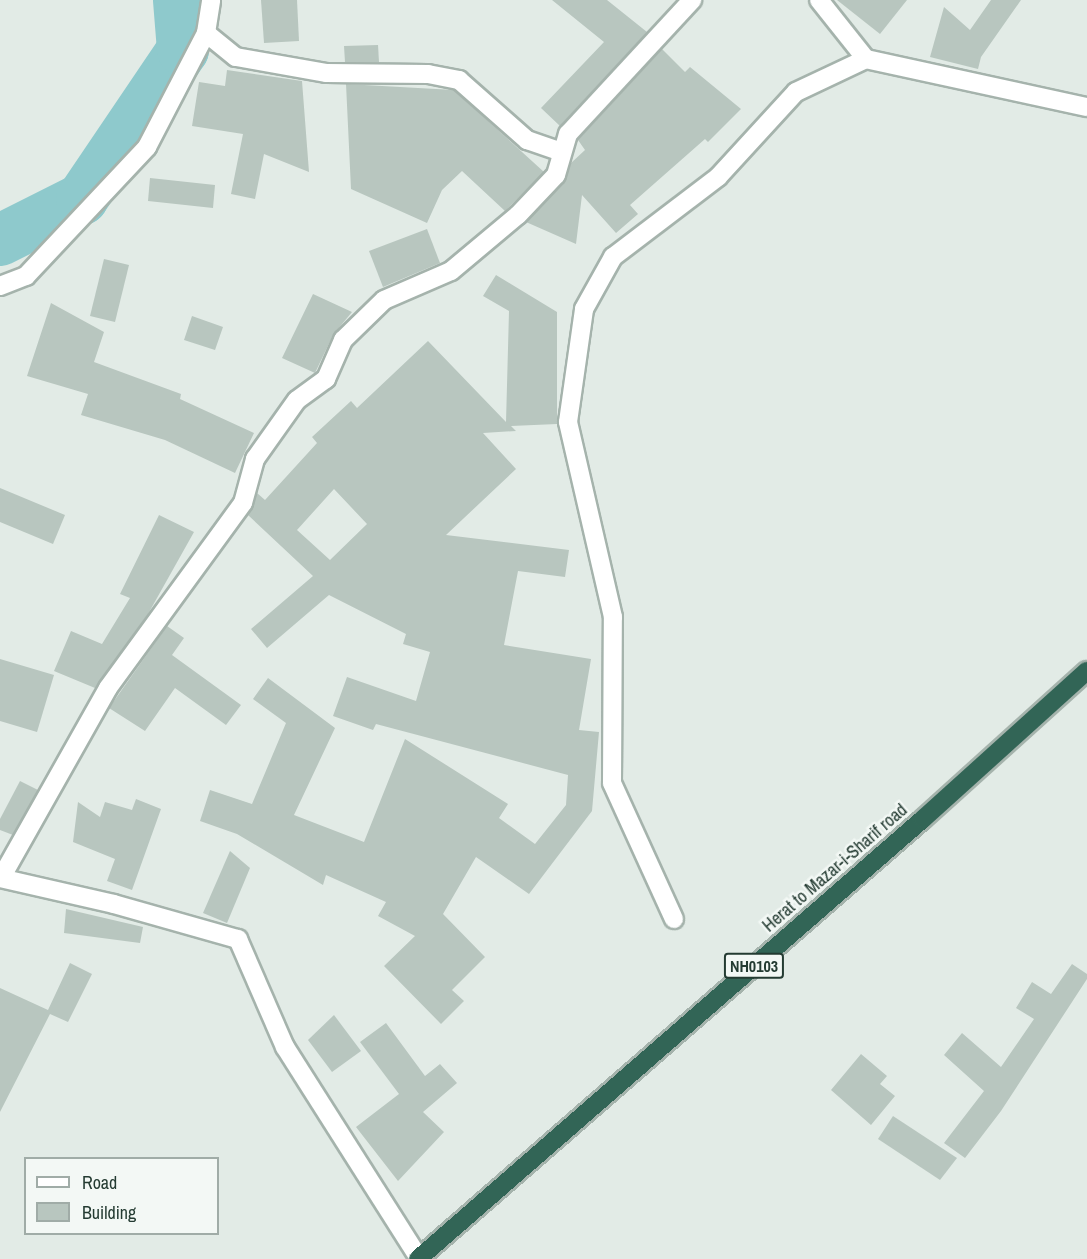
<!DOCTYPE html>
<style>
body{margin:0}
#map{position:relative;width:1087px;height:1259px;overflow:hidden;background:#e2ebe6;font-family:"Archivo Narrow",sans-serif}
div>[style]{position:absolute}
.river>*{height:52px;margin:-26px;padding:0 26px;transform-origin:26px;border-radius:26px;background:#8ec9cc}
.building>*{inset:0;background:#b8c6bf}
.roads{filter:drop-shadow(2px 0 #a5b3ac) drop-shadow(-2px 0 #a5b3ac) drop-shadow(0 2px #a5b3ac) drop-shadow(0 -2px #a5b3ac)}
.street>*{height:18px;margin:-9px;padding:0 9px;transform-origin:9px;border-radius:9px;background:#fff}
.secondary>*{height:18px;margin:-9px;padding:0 9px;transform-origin:9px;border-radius:9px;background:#fff}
.highway>*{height:18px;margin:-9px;padding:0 9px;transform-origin:9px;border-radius:9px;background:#326556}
span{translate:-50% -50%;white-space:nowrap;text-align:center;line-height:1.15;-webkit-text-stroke:5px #f3f8f5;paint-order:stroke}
.shield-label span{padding:2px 4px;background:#f3f8f5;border:2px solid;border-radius:4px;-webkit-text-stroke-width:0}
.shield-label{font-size:16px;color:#243b32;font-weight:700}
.street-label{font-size:18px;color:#243b32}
.legend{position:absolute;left:24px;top:1157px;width:195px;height:78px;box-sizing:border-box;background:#f3f8f5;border:2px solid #a0aca7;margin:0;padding:8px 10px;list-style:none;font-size:18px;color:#243b32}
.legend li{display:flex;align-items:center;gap:12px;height:30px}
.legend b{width:30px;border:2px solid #a0aca7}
</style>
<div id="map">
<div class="river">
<i style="left:0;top:240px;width:92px;rotate:-26.6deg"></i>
<i style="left:82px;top:199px;width:180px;rotate:-55.9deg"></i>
<i style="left:183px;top:50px;width:50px;rotate:-94.6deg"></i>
</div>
<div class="building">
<i style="clip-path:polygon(261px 0,297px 0,299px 41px,264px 43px)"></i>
<i style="clip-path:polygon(552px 0,607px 0,647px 32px,560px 126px,541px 108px,604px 42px)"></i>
<i style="clip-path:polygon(837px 0,907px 0,880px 34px)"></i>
<i style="clip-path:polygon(991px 0,1021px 0,981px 57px,978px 69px,930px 57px,944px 7px,970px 30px)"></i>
<i style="clip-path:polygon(378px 45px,379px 62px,345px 62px,344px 46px)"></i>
<i style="clip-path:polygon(662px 49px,685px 72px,690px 67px,741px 109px,708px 142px,705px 139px,630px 205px,638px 214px,616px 233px,582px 195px,576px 244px,526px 222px,564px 183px,571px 163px,585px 150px,578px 140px)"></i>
<i style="clip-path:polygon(227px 70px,302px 81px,309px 172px,264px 154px,255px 199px,231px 194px,243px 134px,192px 126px,199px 82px,225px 86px)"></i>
<i style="clip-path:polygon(346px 84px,454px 90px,544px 172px,505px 211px,462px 171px,442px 190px,427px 223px,351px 189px)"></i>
<i style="clip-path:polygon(150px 178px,215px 185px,213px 208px,148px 201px)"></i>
<i style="clip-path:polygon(427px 229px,440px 263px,383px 287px,369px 251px)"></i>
<i style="clip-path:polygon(104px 259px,129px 265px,115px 322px,90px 316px)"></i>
<i style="clip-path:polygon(evenodd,496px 275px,557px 312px,557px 424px,511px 426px,516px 431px,483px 433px,516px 469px,446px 535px,569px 550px,565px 577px,518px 571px,504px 645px,591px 659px,579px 730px,599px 732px,592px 811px,529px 894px,476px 857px,443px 914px,485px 957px,452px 990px,464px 1001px,441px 1024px,384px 966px,415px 936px,378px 916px,386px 902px,326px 875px,323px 885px,237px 834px,200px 821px,210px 790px,252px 804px,286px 723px,253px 699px,268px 678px,335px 728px,294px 815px,364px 842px,405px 739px,508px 804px,499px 818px,535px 844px,566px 805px,568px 775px,376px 724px,373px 730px,333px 716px,347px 677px,416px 701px,430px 652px,403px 644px,406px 634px,329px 595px,267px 648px,251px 629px,313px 576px,248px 515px,257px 493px,265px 500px,317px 443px,312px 437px,351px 401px,357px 408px,428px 341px,506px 422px,509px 311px,483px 296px,496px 275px,334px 489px,367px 524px,330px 560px,297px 530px,334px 489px)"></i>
<i style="clip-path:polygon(313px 294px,352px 312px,333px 335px,315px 373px,282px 358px)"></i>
<i style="clip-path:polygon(51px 303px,104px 332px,94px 362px,181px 394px,180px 399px,254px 433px,235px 473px,165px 440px,81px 415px,88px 394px,27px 376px)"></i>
<i style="clip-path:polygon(192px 316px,223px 327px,215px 350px,184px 340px)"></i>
<i style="clip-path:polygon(0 488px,65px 515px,53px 544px,0 522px)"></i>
<i style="clip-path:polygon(159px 515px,194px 532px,148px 614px,95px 688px,54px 671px,71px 631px,102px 644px,130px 598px,120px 594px)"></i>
<i style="clip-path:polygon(167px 626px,184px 638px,172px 655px,241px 705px,226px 725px,175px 688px,145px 731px,109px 708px)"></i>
<i style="clip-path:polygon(0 659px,54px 675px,37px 732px,0 721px)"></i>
<i style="clip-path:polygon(20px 781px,38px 790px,13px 835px,0 830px,0 819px)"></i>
<i style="clip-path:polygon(136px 799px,161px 809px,132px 890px,107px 881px,115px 859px,73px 842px,78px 802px,100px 817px,105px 802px,132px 810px)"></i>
<i style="clip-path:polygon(230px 851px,250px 868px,227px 923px,203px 913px)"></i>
<i style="clip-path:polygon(66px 909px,143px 927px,140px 943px,64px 933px)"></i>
<i style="clip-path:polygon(70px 963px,92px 974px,68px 1022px,50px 1014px,0 1112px,0 988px,48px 1010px)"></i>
<i style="clip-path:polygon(1072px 964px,1087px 974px,1087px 979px,1001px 1111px,965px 1158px,944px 1143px,984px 1091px,944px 1055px,962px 1033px,1001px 1067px,1034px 1019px,1016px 1008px,1032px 982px,1051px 994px)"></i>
<i style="clip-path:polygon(334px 1015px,361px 1051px,332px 1072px,308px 1040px)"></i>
<i style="clip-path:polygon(386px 1023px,425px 1076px,440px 1064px,457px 1083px,423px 1112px,444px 1132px,398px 1181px,356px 1127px,399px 1094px,360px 1042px)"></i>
<i style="clip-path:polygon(861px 1054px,887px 1076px,880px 1084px,895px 1096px,871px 1125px,831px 1090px)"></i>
<i style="clip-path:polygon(893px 1116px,957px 1158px,940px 1180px,878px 1139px)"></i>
</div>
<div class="roads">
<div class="street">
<i style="left:819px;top:0;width:75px;rotate:51.5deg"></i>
<i style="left:866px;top:59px;width:226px;rotate:12.3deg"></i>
<i style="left:206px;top:33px;width:38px;rotate:39deg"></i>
<i style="left:236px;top:57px;width:91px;rotate:10.1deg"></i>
<i style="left:326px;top:73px;width:102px;rotate:0.6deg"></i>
<i style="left:428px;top:74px;width:32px;rotate:11deg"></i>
<i style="left:459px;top:80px;width:91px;rotate:41.4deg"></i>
<i style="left:527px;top:140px;width:36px;rotate:19deg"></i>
<i style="left:1px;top:878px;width:218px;rotate:-60.6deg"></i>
<i style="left:108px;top:688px;width:229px;rotate:-53.9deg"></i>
<i style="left:243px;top:503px;width:46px;rotate:-74.7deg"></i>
<i style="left:255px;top:459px;width:72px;rotate:-54.6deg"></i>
<i style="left:297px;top:400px;width:36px;rotate:-36deg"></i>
<i style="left:326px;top:379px;width:43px;rotate:-66.4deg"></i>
<i style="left:343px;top:340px;width:57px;rotate:-44.3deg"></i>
<i style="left:384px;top:300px;width:73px;rotate:-23.4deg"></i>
<i style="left:451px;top:271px;width:87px;rotate:-39.9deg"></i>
<i style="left:518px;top:215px;width:55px;rotate:-46.5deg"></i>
<i style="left:556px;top:175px;width:43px;rotate:-73.7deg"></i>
<i style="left:568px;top:134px;width:183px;rotate:-47.2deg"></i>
<i style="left:674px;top:919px;width:149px;rotate:-114.5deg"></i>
<i style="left:612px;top:783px;width:166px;rotate:-89.7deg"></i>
<i style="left:613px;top:617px;width:200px;rotate:-103deg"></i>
<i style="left:568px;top:422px;width:114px;rotate:-81.9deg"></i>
<i style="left:584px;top:309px;width:60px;rotate:-60.9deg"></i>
<i style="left:613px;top:257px;width:132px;rotate:-37.3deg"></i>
<i style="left:718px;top:177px;width:115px;rotate:-47.5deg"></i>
<i style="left:796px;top:92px;width:77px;rotate:-25.2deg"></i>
</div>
<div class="secondary">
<i style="left:0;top:286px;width:28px;rotate:-21deg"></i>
<i style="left:26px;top:276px;width:177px;rotate:-46.8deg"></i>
<i style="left:147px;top:147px;width:128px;rotate:-62.6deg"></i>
<i style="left:206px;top:33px;width:33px;rotate:-81deg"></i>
<i style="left:0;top:878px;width:117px;rotate:12.8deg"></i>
<i style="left:114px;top:904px;width:129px;rotate:15.8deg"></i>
<i style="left:238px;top:939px;width:118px;rotate:66.5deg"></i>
<i style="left:285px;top:1047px;width:250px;rotate:57.6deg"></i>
</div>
<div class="highway">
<i style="left:418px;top:1259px;width:670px;rotate:-41.07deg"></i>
<i style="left:923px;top:819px;width:221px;rotate:-42.1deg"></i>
</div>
</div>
<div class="shield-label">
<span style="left:754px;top:966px">NH0103</span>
</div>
<div class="street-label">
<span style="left:835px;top:868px;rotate:-41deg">Herat to Mazar-i-Sharif road</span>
</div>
<ul class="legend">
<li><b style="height:8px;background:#fff"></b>Road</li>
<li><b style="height:16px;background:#b8c6bf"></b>Building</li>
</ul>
</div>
